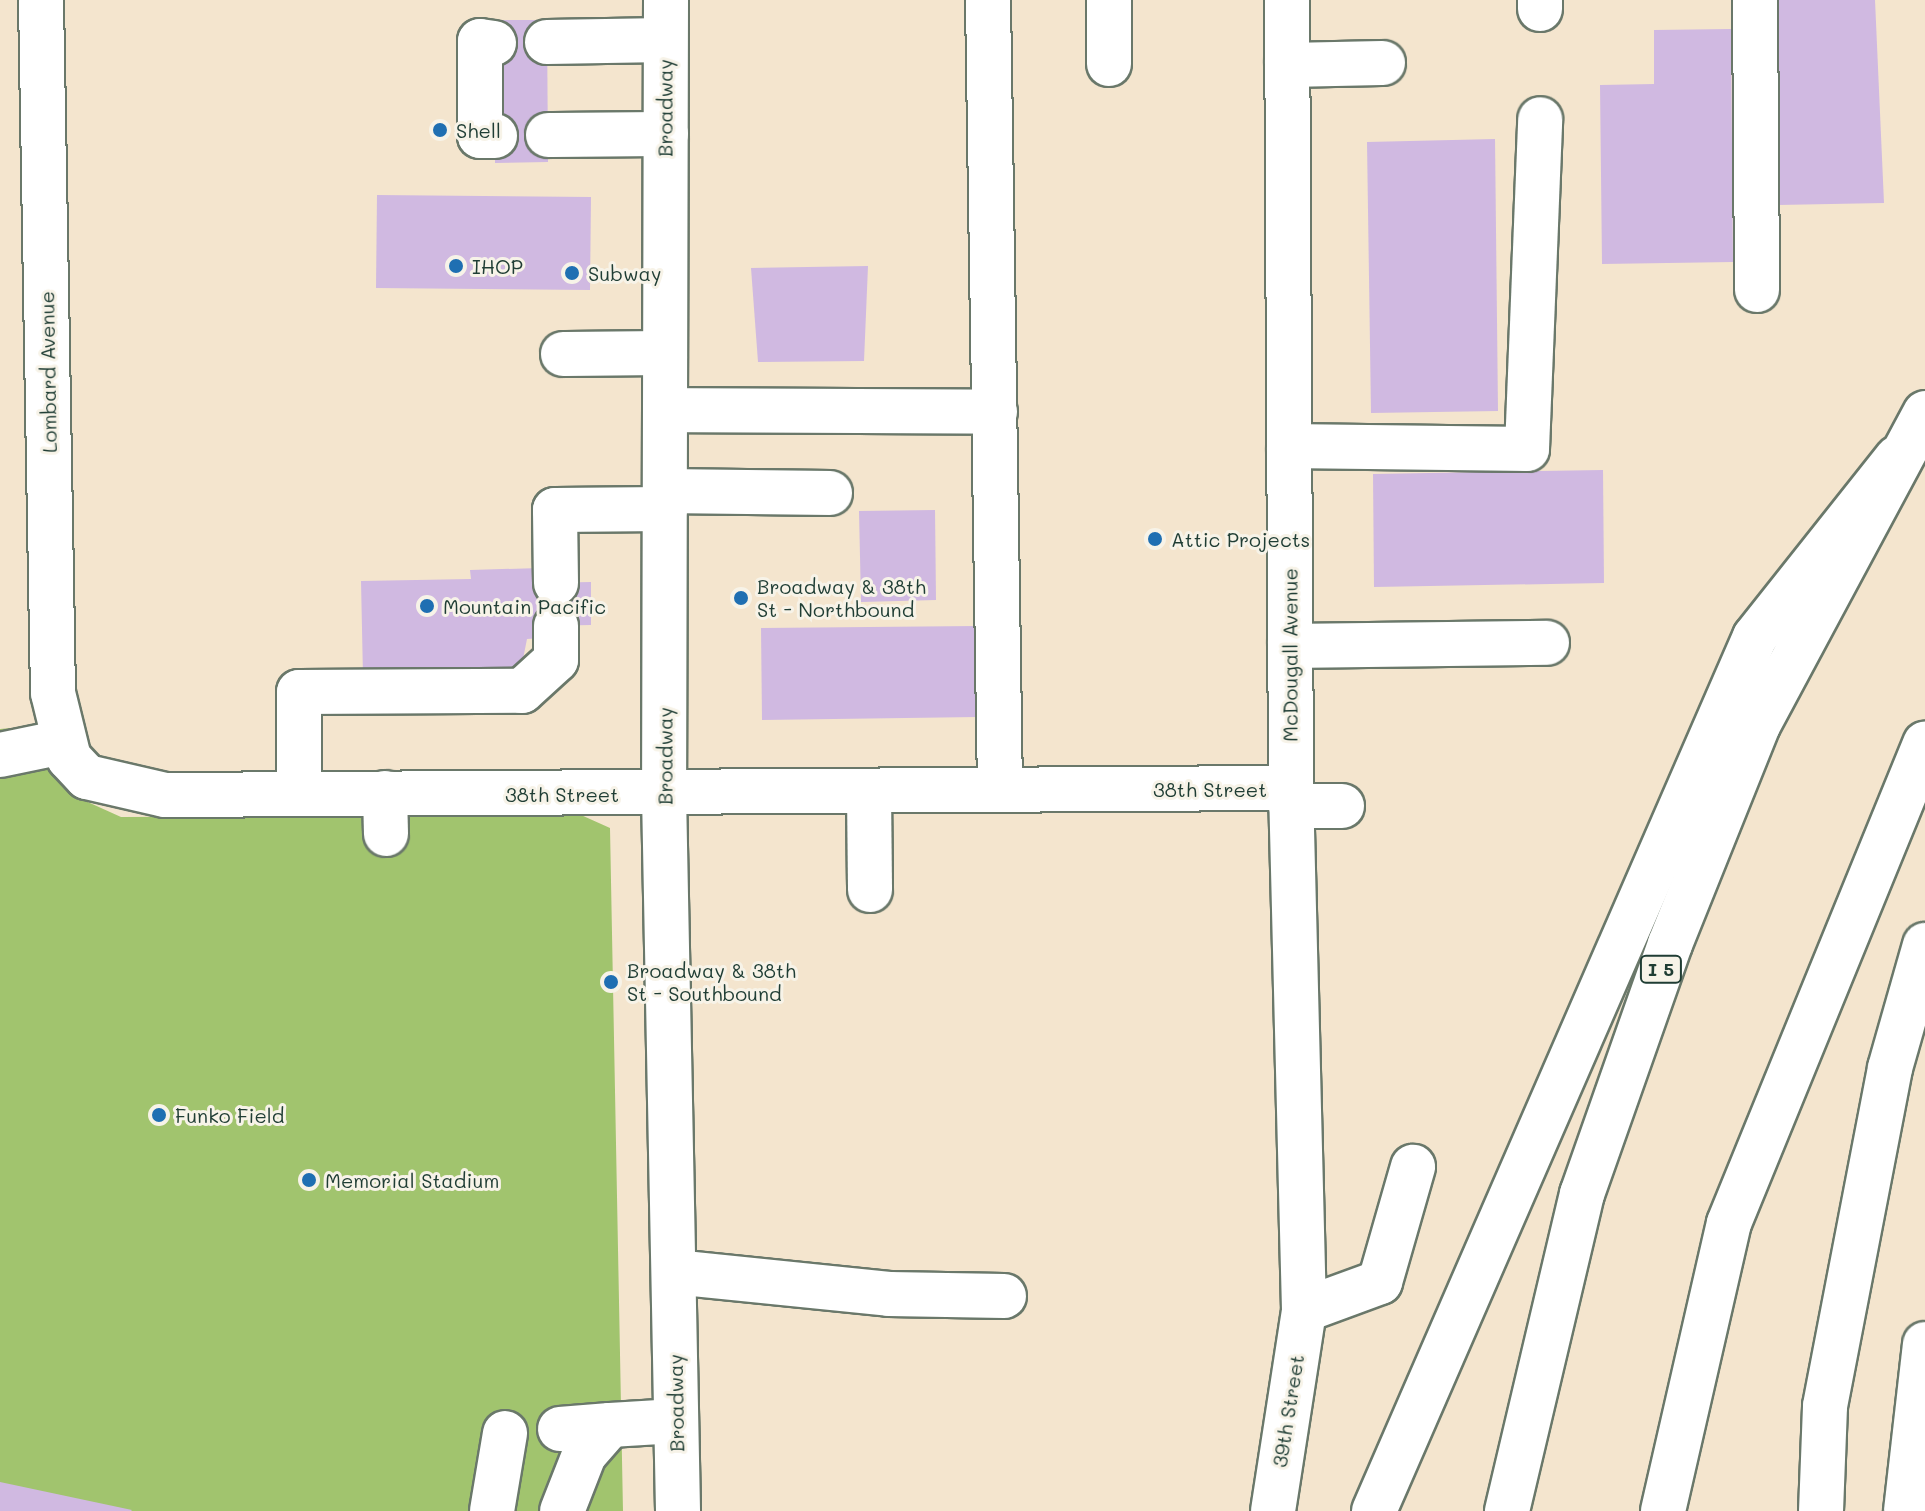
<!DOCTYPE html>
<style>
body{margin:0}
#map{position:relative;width:1925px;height:1511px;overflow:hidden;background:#f4e5ce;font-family:Mali,sans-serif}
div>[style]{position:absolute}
.green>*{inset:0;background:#a1c46e}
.building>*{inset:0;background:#d0b9e1}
.roads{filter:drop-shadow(2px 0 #6a786a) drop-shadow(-2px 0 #6a786a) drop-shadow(0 2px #6a786a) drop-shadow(0 -2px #6a786a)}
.minor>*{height:44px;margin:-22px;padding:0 22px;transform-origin:22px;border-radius:22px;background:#fff}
.major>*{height:44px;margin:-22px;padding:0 22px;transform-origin:22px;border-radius:22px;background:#fff}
.highway>*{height:44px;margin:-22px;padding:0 22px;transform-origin:22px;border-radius:22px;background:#fff}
.dots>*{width:22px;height:22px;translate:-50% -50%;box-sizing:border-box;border:4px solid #f7f3e8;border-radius:50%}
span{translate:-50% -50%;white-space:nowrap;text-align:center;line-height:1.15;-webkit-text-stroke:6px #f7f3e8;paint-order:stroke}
.shield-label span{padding:2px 6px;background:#f7f3e8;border:2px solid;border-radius:6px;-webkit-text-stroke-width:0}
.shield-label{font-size:18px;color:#1f3d34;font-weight:700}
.street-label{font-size:20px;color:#1f3d34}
.poi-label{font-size:20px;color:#1f3d34}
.left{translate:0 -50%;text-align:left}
</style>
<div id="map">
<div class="green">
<i style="clip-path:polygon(33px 726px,44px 762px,70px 794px,121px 817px,581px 815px,610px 828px,623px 1511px,0 1511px,0 729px)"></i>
</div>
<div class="building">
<i style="clip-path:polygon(1772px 0,1875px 0,1884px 203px,1774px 205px)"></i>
<i style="clip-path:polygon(494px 20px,547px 20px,548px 162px,495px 163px)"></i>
<i style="clip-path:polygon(1731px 29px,1733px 262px,1602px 264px,1600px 85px,1654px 84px,1654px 30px)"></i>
<i style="clip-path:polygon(1495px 139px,1498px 411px,1371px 413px,1367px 142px)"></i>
<i style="clip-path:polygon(377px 195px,591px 197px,590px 290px,376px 288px)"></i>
<i style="clip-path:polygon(868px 266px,864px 361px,758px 362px,751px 268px)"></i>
<i style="clip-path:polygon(1603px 470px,1604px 583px,1374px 587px,1373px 474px)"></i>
<i style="clip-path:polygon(935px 510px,936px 600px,861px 602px,859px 511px)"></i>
<i style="clip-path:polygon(540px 568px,540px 583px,591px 582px,591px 625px,541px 626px,541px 638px,527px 639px,520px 674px,363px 677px,361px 581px,471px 579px,470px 570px)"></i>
<i style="clip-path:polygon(976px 626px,977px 717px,762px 720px,761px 628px)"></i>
<i style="clip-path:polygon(0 1482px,132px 1510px,131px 1511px,0 1511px)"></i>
</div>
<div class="roads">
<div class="minor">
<i style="left:41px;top:0;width:693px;rotate:89.01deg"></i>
<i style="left:53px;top:693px;width:67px;rotate:76.2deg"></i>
<i style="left:69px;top:758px;width:26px;rotate:47deg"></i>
<i style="left:87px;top:777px;width:80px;rotate:13deg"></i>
<i style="left:165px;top:795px;width:1126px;rotate:-0.36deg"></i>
<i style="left:988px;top:0;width:790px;rotate:89.13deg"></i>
<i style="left:1540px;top:0;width:9px;rotate:90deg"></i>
<i style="left:1755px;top:0;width:290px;rotate:89.6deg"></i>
<i style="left:547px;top:42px;width:118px;rotate:-1deg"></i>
<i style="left:494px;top:43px;width:14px;rotate:-172deg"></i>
<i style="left:480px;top:41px;width:95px;rotate:90deg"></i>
<i style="left:480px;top:136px;width:15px"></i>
<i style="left:1109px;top:64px;width:64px;rotate:-90deg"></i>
<i style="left:1287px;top:65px;width:96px;rotate:-1.2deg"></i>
<i style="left:548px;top:135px;width:118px;rotate:-0.5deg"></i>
<i style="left:563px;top:354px;width:102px;rotate:-0.6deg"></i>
<i style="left:665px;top:410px;width:330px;rotate:0.3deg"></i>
<i style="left:1289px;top:446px;width:238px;rotate:0.7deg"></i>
<i style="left:1527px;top:449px;width:330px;rotate:-87.7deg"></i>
<i style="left:665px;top:491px;width:165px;rotate:0.7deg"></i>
<i style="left:556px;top:583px;width:73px;rotate:-90.8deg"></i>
<i style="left:555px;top:510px;width:110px;rotate:-0.5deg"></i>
<i style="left:1290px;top:646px;width:257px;rotate:-0.7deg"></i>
<i style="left:0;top:755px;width:64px;rotate:-11.7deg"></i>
<i style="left:869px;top:792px;width:98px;rotate:89.4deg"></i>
<i style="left:299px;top:793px;width:101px;rotate:-90deg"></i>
<i style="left:299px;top:692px;width:223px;rotate:-0.3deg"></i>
<i style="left:522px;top:691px;width:46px;rotate:-42.4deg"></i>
<i style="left:556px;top:660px;width:34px;rotate:-90deg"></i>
<i style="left:385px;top:793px;width:41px;rotate:88.6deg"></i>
<i style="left:1291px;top:806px;width:51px"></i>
<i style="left:674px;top:1272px;width:216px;rotate:5.8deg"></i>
<i style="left:889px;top:1294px;width:115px;rotate:1deg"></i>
<i style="left:1304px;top:1310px;width:81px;rotate:-20.2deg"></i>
<i style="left:1380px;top:1282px;width:120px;rotate:-74deg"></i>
<i style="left:610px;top:1425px;width:66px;rotate:-3.5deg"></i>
<i style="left:560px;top:1429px;width:50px;rotate:-4.6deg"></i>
<i style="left:610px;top:1425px;width:40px;rotate:131deg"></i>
<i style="left:584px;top:1455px;width:60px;rotate:111.4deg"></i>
<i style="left:492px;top:1511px;width:79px;rotate:-80.5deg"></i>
<i style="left:1273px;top:1511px;width:203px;rotate:-81.2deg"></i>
<i style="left:1304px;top:1310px;width:522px;rotate:-91.43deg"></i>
<i style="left:1291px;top:788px;width:788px;rotate:-90.29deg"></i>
<i style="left:1906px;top:1511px;width:168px;rotate:-83.5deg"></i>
</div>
<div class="major">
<i style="left:666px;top:0;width:794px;rotate:90.14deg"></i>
<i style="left:664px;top:794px;width:717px;rotate:88.88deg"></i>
</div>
<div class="highway">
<i style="left:1374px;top:1511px;width:953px;rotate:-66.45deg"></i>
<i style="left:1755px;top:637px;width:228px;rotate:-51.6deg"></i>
<i style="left:1507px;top:1511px;width:326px;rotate:-76.7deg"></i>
<i style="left:1582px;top:1194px;width:265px;rotate:-70.6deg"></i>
<i style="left:1670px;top:944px;width:236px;rotate:-68.1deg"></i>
<i style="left:1758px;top:725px;width:354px;rotate:-61.8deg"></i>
<i style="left:1663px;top:1511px;width:295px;rotate:-77.1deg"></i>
<i style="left:1729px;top:1223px;width:518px;rotate:-67.75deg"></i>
<i style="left:1821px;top:1511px;width:105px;rotate:-87.8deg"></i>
<i style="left:1825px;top:1406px;width:344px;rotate:-79.1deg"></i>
<i style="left:1890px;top:1068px;width:128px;rotate:-74.1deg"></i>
</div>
</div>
<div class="dots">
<i style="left:440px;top:130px;background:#1f6fb2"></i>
<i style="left:456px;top:266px;background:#1f6fb2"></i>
<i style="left:572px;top:273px;background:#1f6fb2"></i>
<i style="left:1155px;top:539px;background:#1f6fb2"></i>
<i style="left:741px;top:598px;background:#1f6fb2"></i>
<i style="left:427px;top:606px;background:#1f6fb2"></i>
<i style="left:611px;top:982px;background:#1f6fb2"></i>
<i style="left:159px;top:1115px;background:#1f6fb2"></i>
<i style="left:309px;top:1180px;background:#1f6fb2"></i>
</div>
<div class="shield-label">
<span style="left:1661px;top:969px">I 5</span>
</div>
<div class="street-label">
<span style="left:665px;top:108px;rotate:-90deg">Broadway</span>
<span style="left:48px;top:372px;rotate:-91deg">Lombard Avenue</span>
<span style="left:1290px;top:655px;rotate:-90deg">McDougall Avenue</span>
<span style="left:665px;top:756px;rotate:-90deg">Broadway</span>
<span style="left:1210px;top:789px">38th Street</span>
<span style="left:562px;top:794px">38th Street</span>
<span style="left:676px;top:1403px;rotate:-91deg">Broadway</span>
<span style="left:1288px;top:1411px;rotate:-81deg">39th Street</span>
</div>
<div class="poi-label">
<span class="left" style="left:456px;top:130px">Shell</span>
<span class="left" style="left:472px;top:266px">IHOP</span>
<span class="left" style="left:588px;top:273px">Subway</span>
<span class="left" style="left:1171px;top:539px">Attic Projects</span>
<span class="left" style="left:757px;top:598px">Broadway &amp; 38th<br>St - Northbound</span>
<span class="left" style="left:443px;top:606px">Mountain Pacific</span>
<span class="left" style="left:627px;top:982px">Broadway &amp; 38th<br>St - Southbound</span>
<span class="left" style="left:175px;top:1115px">Funko Field</span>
<span class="left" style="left:325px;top:1180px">Memorial Stadium</span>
</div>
</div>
